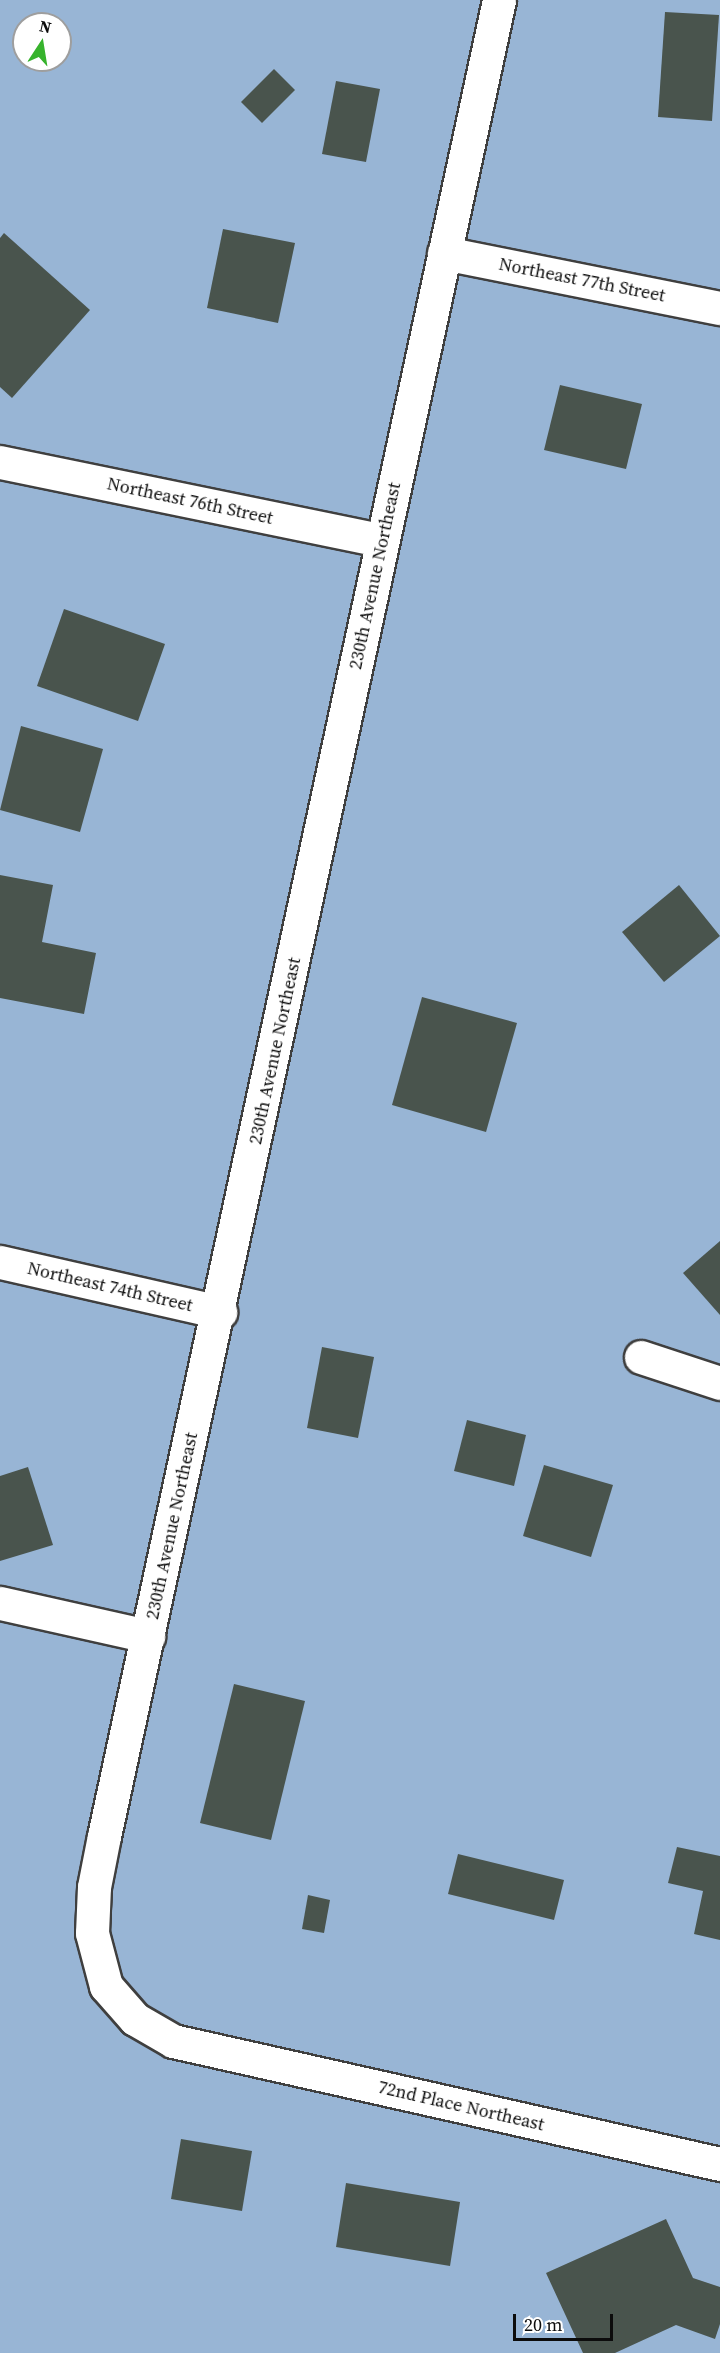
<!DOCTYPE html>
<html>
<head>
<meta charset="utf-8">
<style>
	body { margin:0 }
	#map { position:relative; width:720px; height:2353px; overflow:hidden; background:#ecfefa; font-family:"Source Serif 4",serif }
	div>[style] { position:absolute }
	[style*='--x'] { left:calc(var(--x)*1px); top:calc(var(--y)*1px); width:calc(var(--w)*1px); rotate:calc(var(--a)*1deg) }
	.forest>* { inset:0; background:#98b5d5 }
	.building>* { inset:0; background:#49544d }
	.roads { filter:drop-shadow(2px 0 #3f3f3f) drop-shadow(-2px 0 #3f3f3f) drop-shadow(0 2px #3f3f3f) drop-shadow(0 -2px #3f3f3f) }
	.minor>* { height:33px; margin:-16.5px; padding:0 16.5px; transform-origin:16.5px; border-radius:16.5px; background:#fff }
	span { translate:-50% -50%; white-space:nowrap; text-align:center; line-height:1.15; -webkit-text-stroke:6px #fff; paint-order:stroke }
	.street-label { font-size:18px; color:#0c0c0c }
	.north { position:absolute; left:12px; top:12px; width:60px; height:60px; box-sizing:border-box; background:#fff; border:2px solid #9e9e9e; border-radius:50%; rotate:12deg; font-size:16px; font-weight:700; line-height:24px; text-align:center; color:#0c0c0c }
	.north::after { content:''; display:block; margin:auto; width:21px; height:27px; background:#37b32d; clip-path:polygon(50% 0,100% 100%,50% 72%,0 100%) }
	.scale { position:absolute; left:513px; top:2314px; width:100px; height:27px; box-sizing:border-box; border:3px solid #0c0c0c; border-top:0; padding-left:8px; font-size:18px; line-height:21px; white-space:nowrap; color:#0c0c0c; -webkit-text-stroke:4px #fff; paint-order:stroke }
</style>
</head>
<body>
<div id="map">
	<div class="forest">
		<div style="clip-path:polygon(evenodd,0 0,720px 0,720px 2353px,0 2353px,0 0,24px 24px,60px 24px,60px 60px,24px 60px,24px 24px)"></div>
	</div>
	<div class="building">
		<div style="clip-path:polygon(665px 12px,719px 15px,712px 121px,658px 117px)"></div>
		<div style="clip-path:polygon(274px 69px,295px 90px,262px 123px,241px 102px)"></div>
		<div style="clip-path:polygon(336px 81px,380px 89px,366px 162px,322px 154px)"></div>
		<div style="clip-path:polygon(223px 229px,295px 243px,278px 323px,207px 308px)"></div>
		<div style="clip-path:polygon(4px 233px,90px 310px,12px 398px,0 387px,0 238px)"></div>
		<div style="clip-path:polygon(560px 385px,642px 404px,626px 469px,544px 450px)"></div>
		<div style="clip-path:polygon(64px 609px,165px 644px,138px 721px,37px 686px)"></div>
		<div style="clip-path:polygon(21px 726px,103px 749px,80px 832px,0 810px)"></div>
		<div style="clip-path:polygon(0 875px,53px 885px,42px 942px,96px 953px,84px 1014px,0 998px)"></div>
		<div style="clip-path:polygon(679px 885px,720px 936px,664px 982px,622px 932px)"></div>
		<div style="clip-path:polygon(422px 997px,517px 1023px,486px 1132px,392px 1105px)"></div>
		<div style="clip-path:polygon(720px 1241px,720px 1315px,683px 1273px)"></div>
		<div style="clip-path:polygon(322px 1347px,374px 1357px,358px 1438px,307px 1428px)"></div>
		<div style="clip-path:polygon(467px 1420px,526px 1435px,514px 1486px,454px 1471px)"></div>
		<div style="clip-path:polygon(544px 1465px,613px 1485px,591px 1557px,523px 1536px)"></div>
		<div style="clip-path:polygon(28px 1467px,53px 1545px,0 1561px,0 1476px)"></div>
		<div style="clip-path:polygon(234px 1684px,305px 1701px,271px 1840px,200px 1823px)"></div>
		<div style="clip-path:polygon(677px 1847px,720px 1856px,720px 1940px,694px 1934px,703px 1891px,668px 1883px)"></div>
		<div style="clip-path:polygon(458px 1854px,564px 1880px,554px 1920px,448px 1894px)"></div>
		<div style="clip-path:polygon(308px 1895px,330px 1900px,324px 1933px,302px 1929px)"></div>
		<div style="clip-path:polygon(181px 2139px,252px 2151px,242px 2211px,171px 2199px)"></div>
		<div style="clip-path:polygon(346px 2183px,460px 2202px,450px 2266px,336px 2247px)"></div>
		<div style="clip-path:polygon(666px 2219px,693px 2278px,720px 2287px,720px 2324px,715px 2339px,676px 2325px,615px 2353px,583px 2353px,546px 2273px)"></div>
	</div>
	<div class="roads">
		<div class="minor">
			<div style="--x:499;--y:0;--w:1878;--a:102.14"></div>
			<div style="--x:104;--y:1836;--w:52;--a:101.1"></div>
			<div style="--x:94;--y:1887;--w:46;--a:92.5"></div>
			<div style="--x:92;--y:1933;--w:55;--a:75.2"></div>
			<div style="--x:106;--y:1986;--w:44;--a:48.7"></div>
			<div style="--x:135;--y:2019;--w:44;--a:30.1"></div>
			<div style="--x:173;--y:2041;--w:561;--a:12.67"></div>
			<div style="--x:444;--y:253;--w:281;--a:11.3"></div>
			<div style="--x:0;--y:462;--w:388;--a:11.6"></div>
			<div style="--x:0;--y:1262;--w:226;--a:12.8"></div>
			<div style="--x:641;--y:1357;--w:83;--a:18.2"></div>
			<div style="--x:0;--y:1603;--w:152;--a:12.6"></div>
		</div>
	</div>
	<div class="street-label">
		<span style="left:582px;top:280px;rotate:11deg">Northeast 77th Street</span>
		<span style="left:190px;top:501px;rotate:12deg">Northeast 76th Street</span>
		<span style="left:375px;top:576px;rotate:-78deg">230th Avenue Northeast</span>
		<span style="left:275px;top:1051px;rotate:-78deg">230th Avenue Northeast</span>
		<span style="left:110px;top:1287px;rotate:13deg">Northeast 74th Street</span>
		<span style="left:172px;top:1526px;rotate:-78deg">230th Avenue Northeast</span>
		<span style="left:461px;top:2106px;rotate:13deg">72nd Place Northeast</span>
	</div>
	<div class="north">N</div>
	<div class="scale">20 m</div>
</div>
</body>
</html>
